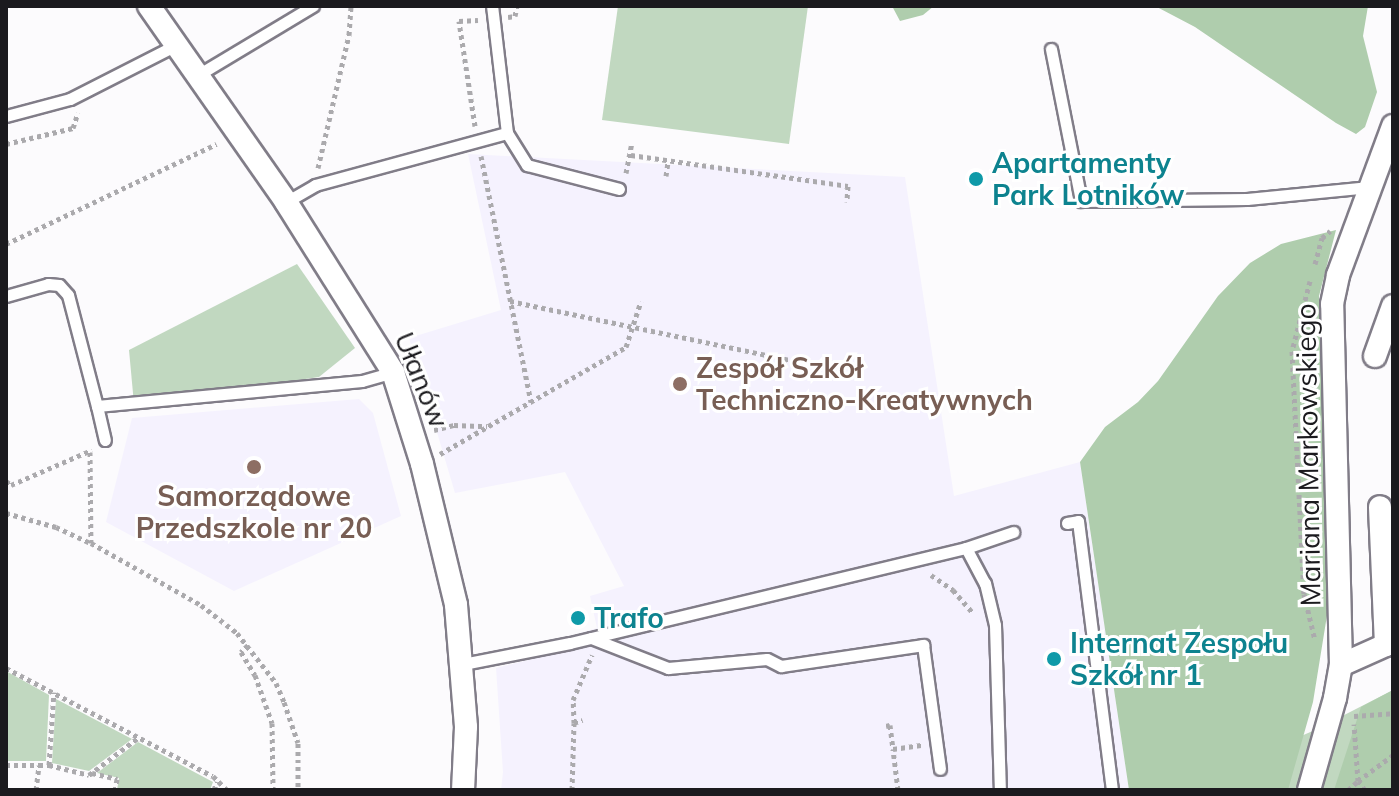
<!DOCTYPE html>
<html>
<head>
<meta charset="utf-8">
<style>
	body { margin:0 }
	#map { position:relative; width:1399px; height:796px; overflow:hidden; background:#fcfbfd; font-family:Mulish,sans-serif }
	div>[style] { position:absolute }
	[style*='--x'] { left:calc(var(--x)*1px); top:calc(var(--y)*1px); width:calc(var(--w)*1px); rotate:calc(var(--a)*1deg) }
	.built>* { inset:0; background:#f5f2fe }
	.green>* { inset:0; background:#c1d8c0 }
	.forest>* { inset:0; background:#afcdad }
	.path>* { height:5px; margin-top:-2.5px; transform-origin:0; background:repeating-linear-gradient(90deg,#abaaad 0 4px,transparent 0 8px) }
	.roads { filter:drop-shadow(2px 0 #817d88) drop-shadow(-2px 0 #817d88) drop-shadow(0 2px #817d88) drop-shadow(0 -2px #817d88) }
	.service>* { height:11px; margin:-5.5px; padding:0 5.5px; transform-origin:5.5px; border-radius:5.5px; background:#fff }
	.minor>* { height:22px; margin:-11px; padding:0 11px; transform-origin:11px; border-radius:11px; background:#fff }
	.dots>* { width:22px; height:22px; translate:-50% -50%; box-sizing:border-box; border:4px solid #fff; border-radius:50% }
	span { translate:-50% -50%; white-space:nowrap; text-align:center; line-height:1.15; -webkit-text-stroke:6px #fff; paint-order:stroke }
	.culture-label { font-size:28px; color:#0d838f; font-weight:700 }
	.left { translate:0 -50%; text-align:left }
	.education-label { font-size:28px; color:#785e54; font-weight:700 }
	.street-label { font-size:28px; color:#1b1a1e }
	.frame { position:absolute; inset:0; border:8px solid #1b1a1e; pointer-events:none }
</style>
</head>
<body>
<div id="map">
	<div class="built">
		<div style="clip-path:polygon(468px 154px,905px 177px,954px 496px,1080px 462px,1129px 790px,501px 790px,503px 772px,496px 668px,570px 650px,568px 637px,597px 628px,590px 596px,624px 586px,565px 472px,455px 493px,409px 338px,501px 310px)"></div>
		<div style="clip-path:polygon(359px 399px,373px 413px,401px 516px,234px 591px,106px 522px,132px 418px)"></div>
	</div>
	<div class="green">
		<div style="clip-path:polygon(618px 6px,808px 6px,789px 144px,602px 120px)"></div>
		<div style="clip-path:polygon(297px 264px,355px 348px,319px 377px,134px 404px,129px 350px)"></div>
		<div style="clip-path:polygon(6px 671px,49px 695px,46px 761px,6px 761px)"></div>
		<div style="clip-path:polygon(1393px 690px,1393px 790px,1176px 790px,1315px 730px)"></div>
		<div style="clip-path:polygon(56px 699px,132px 739px,89px 771px,52px 763px)"></div>
		<div style="clip-path:polygon(138px 742px,213px 782px,210px 790px,117px 790px,119px 778px,97px 773px)"></div>
	</div>
	<div class="forest">
		<div style="clip-path:polygon(892px 6px,934px 6px,923px 15px,900px 21px)"></div>
		<div style="clip-path:polygon(1155px 6px,1368px 6px,1363px 36px,1377px 92px,1365px 127px,1356px 134px,1336px 123px,1195px 27px)"></div>
		<div style="clip-path:polygon(1336px 230px,1319px 296px,1329px 603px,1313px 702px,1288px 790px,1129px 790px,1080px 462px,1105px 427px,1138px 402px,1158px 381px,1218px 296px,1250px 263px,1281px 244px)"></div>
		<div style="clip-path:polygon(1393px 690px,1393px 790px,1334px 790px,1361px 707px)"></div>
	</div>
	<div class="path">
		<div style="--x:508;--y:17;--w:7;--a:-8"></div>
		<div style="--x:515;--y:16;--w:10;--a:-79"></div>
		<div style="--x:475;--y:126;--w:106;--a:-98.7"></div>
		<div style="--x:459;--y:21;--w:19;--a:-3"></div>
		<div style="--x:6;--y:144;--w:69;--a:-13.4"></div>
		<div style="--x:73;--y:128;--w:16;--a:-72"></div>
		<div style="--x:631;--y:155;--w:219;--a:8.1"></div>
		<div style="--x:848;--y:186;--w:16;--a:94"></div>
		<div style="--x:481;--y:156;--w:251;--a:78.5"></div>
		<div style="--x:318;--y:168;--w:137;--a:-76.9"></div>
		<div style="--x:349;--y:35;--w:29;--a:-86"></div>
		<div style="--x:626;--y:173;--w:31;--a:-79"></div>
		<div style="--x:666;--y:176;--w:15;--a:-82"></div>
		<div style="--x:6;--y:244;--w:233;--a:-25.4"></div>
		<div style="--x:1315;--y:264;--w:27;--a:-75"></div>
		<div style="--x:1322;--y:238;--w:11;--a:-41"></div>
		<div style="--x:1310;--y:281;--w:72;--a:104.4"></div>
		<div style="--x:1292;--y:351;--w:243;--a:87.2"></div>
		<div style="--x:1304;--y:594;--w:47;--a:76.6"></div>
		<div style="--x:510;--y:301;--w:299;--a:11.9"></div>
		<div style="--x:434;--y:430;--w:21;--a:-14"></div>
		<div style="--x:454;--y:425;--w:33;--a:2"></div>
		<div style="--x:90;--y:452;--w:91;--a:89.4"></div>
		<div style="--x:440;--y:454;--w:215;--a:-29.9"></div>
		<div style="--x:626;--y:347;--w:48;--a:-71.9"></div>
		<div style="--x:6;--y:481;--w:6;--a:39"></div>
		<div style="--x:11;--y:485;--w:88;--a:-23.4"></div>
		<div style="--x:6;--y:513;--w:52;--a:15.6"></div>
		<div style="--x:56;--y:527;--w:38;--a:25"></div>
		<div style="--x:91;--y:543;--w:126;--a:29.4"></div>
		<div style="--x:201;--y:605;--w:46;--a:37.9"></div>
		<div style="--x:237;--y:633;--w:63;--a:52"></div>
		<div style="--x:276;--y:683;--w:21;--a:67"></div>
		<div style="--x:284;--y:702;--w:43;--a:71.1"></div>
		<div style="--x:298;--y:743;--w:47;--a:90"></div>
		<div style="--x:931;--y:575;--w:27;--a:34"></div>
		<div style="--x:953;--y:590;--w:30;--a:49"></div>
		<div style="--x:248;--y:645;--w:10;--a:135"></div>
		<div style="--x:241;--y:652;--w:27;--a:59"></div>
		<div style="--x:255;--y:675;--w:51;--a:70.5"></div>
		<div style="--x:272;--y:723;--w:67;--a:89.1"></div>
		<div style="--x:6;--y:668;--w:233;--a:27.6"></div>
		<div style="--x:213;--y:776;--w:20;--a:45"></div>
		<div style="--x:1354;--y:716;--w:39;--a:-4"></div>
		<div style="--x:574;--y:723;--w:23;--a:-92"></div>
		<div style="--x:573;--y:700;--w:49;--a:-67.1"></div>
		<div style="--x:886;--y:726;--w:4;--a:-14"></div>
		<div style="--x:890;--y:725;--w:24;--a:83"></div>
		<div style="--x:6;--y:765;--w:33;--a:0"></div>
		<div style="--x:49;--y:765;--w:41;--a:14"></div>
		<div style="--x:89;--y:775;--w:63;--a:-37.2"></div>
		<div style="--x:92;--y:773;--w:26;--a:13"></div>
		<div style="--x:117;--y:779;--w:11;--a:100"></div>
		<div style="--x:36;--y:790;--w:25;--a:-83"></div>
		<div style="--x:39;--y:765;--w:10;--a:0"></div>
		<div style="--x:49;--y:765;--w:73;--a:-86.1"></div>
		<div style="--x:214;--y:790;--w:9;--a:-72"></div>
		<div style="--x:572;--y:790;--w:67;--a:-88.3"></div>
		<div style="--x:574;--y:723;--w:9;--a:-21"></div>
		<div style="--x:898;--y:790;--w:41;--a:-97"></div>
		<div style="--x:893;--y:749;--w:30;--a:-8"></div>
		<div style="--x:1348;--y:790;--w:13;--a:-42"></div>
		<div style="--x:1358;--y:781;--w:57;--a:-94"></div>
		<div style="--x:1365;--y:790;--w:11;--a:-128"></div>
		<div style="--x:1358;--y:781;--w:44;--a:-36.6"></div>
	</div>
	<div class="roads">
		<div class="service">
			<div style="--x:1051;--y:49;--w:155;--a:78.8"></div>
			<div style="--x:1081;--y:201;--w:166;--a:-0.7"></div>
			<div style="--x:1247;--y:199;--w:123;--a:-5.6"></div>
			<div style="--x:198;--y:75;--w:134;--a:-31"></div>
			<div style="--x:6;--y:116;--w:66;--a:-14.9"></div>
			<div style="--x:70;--y:99;--w:119;--a:-27"></div>
			<div style="--x:507;--y:133;--w:38;--a:58"></div>
			<div style="--x:527;--y:165;--w:95;--a:14.6"></div>
			<div style="--x:286;--y:202;--w:34;--a:-30"></div>
			<div style="--x:315;--y:185;--w:199;--a:-15.2"></div>
			<div style="--x:507;--y:133;--w:128;--a:-96.7"></div>
			<div style="--x:6;--y:296;--w:44;--a:-15.9"></div>
			<div style="--x:48;--y:284;--w:11;--a:5"></div>
			<div style="--x:59;--y:285;--w:13;--a:48"></div>
			<div style="--x:68;--y:295;--w:115;--a:75.4"></div>
			<div style="--x:97;--y:406;--w:266;--a:-5.4"></div>
			<div style="--x:362;--y:381;--w:32;--a:-16"></div>
			<div style="--x:97;--y:406;--w:35;--a:77"></div>
			<div style="--x:1067;--y:523;--w:11;--a:-10"></div>
			<div style="--x:1078;--y:521;--w:271;--a:82.8"></div>
			<div style="--x:966;--y:548;--w:50;--a:-18.8"></div>
			<div style="--x:591;--y:638;--w:83;--a:21.3"></div>
			<div style="--x:668;--y:668;--w:99;--a:-5.2"></div>
			<div style="--x:767;--y:659;--w:16;--a:27"></div>
			<div style="--x:781;--y:666;--w:144;--a:-8.4"></div>
			<div style="--x:923;--y:645;--w:125;--a:82.2"></div>
			<div style="--x:463;--y:664;--w:109;--a:-11.1"></div>
			<div style="--x:570;--y:643;--w:407;--a:-13.5"></div>
			<div style="--x:966;--y:548;--w:40;--a:62"></div>
			<div style="--x:985;--y:583;--w:43;--a:76.6"></div>
			<div style="--x:995;--y:625;--w:165;--a:88.3"></div>
		</div>
		<div class="minor">
			<div style="--x:149;--y:6;--w:239;--a:55"></div>
			<div style="--x:286;--y:202;--w:201;--a:57.8"></div>
			<div style="--x:393;--y:372;--w:96;--a:72.5"></div>
			<div style="--x:422;--y:464;--w:145;--a:76.4"></div>
			<div style="--x:456;--y:605;--w:122;--a:85.3"></div>
			<div style="--x:466;--y:727;--w:63;--a:92.7"></div>
			<div style="--x:1375;--y:356;--w:53;--a:-70.2"></div>
			<div style="--x:1341;--y:665;--w:49;--a:-24"></div>
			<div style="--x:1386;--y:645;--w:138;--a:-92.5"></div>
			<div style="--x:1309;--y:790;--w:96;--a:-74.2"></div>
			<div style="--x:1335;--y:698;--w:34;--a:-80"></div>
			<div style="--x:1341;--y:665;--w:361;--a:-91.4"></div>
			<div style="--x:1332;--y:304;--w:30;--a:-78"></div>
			<div style="--x:1338;--y:275;--w:159;--a:-69.7"></div>
		</div>
	</div>
	<div class="dots">
		<div style="left:976px;top:179px;background:#0f9aa8"></div>
		<div style="left:680px;top:384px;background:#8d6e63"></div>
		<div style="left:254px;top:467px;background:#8d6e63"></div>
		<div style="left:578px;top:618px;background:#0f9aa8"></div>
		<div style="left:1054px;top:659px;background:#0f9aa8"></div>
	</div>
	<div class="culture-label">
		<span class="left" style="left:992px;top:179px">Apartamenty<br>Park Lotników</span>
		<span class="left" style="left:594px;top:618px">Trafo</span>
		<span class="left" style="left:1070px;top:659px">Internat Zespołu<br>Szkół nr 1</span>
	</div>
	<div class="education-label">
		<span class="left" style="left:696px;top:384px">Zespół Szkół<br>Techniczno-Kreatywnych</span>
		<span style="left:254px;top:512px">Samorządowe<br>Przedszkole nr 20</span>
	</div>
	<div class="street-label">
		<span style="left:422px;top:380px;rotate:68deg">Ułanów</span>
		<span style="left:1308px;top:455px;rotate:-91deg">Mariana Markowskiego</span>
	</div>
	<div class="frame"></div>
</div>
</body>
</html>
